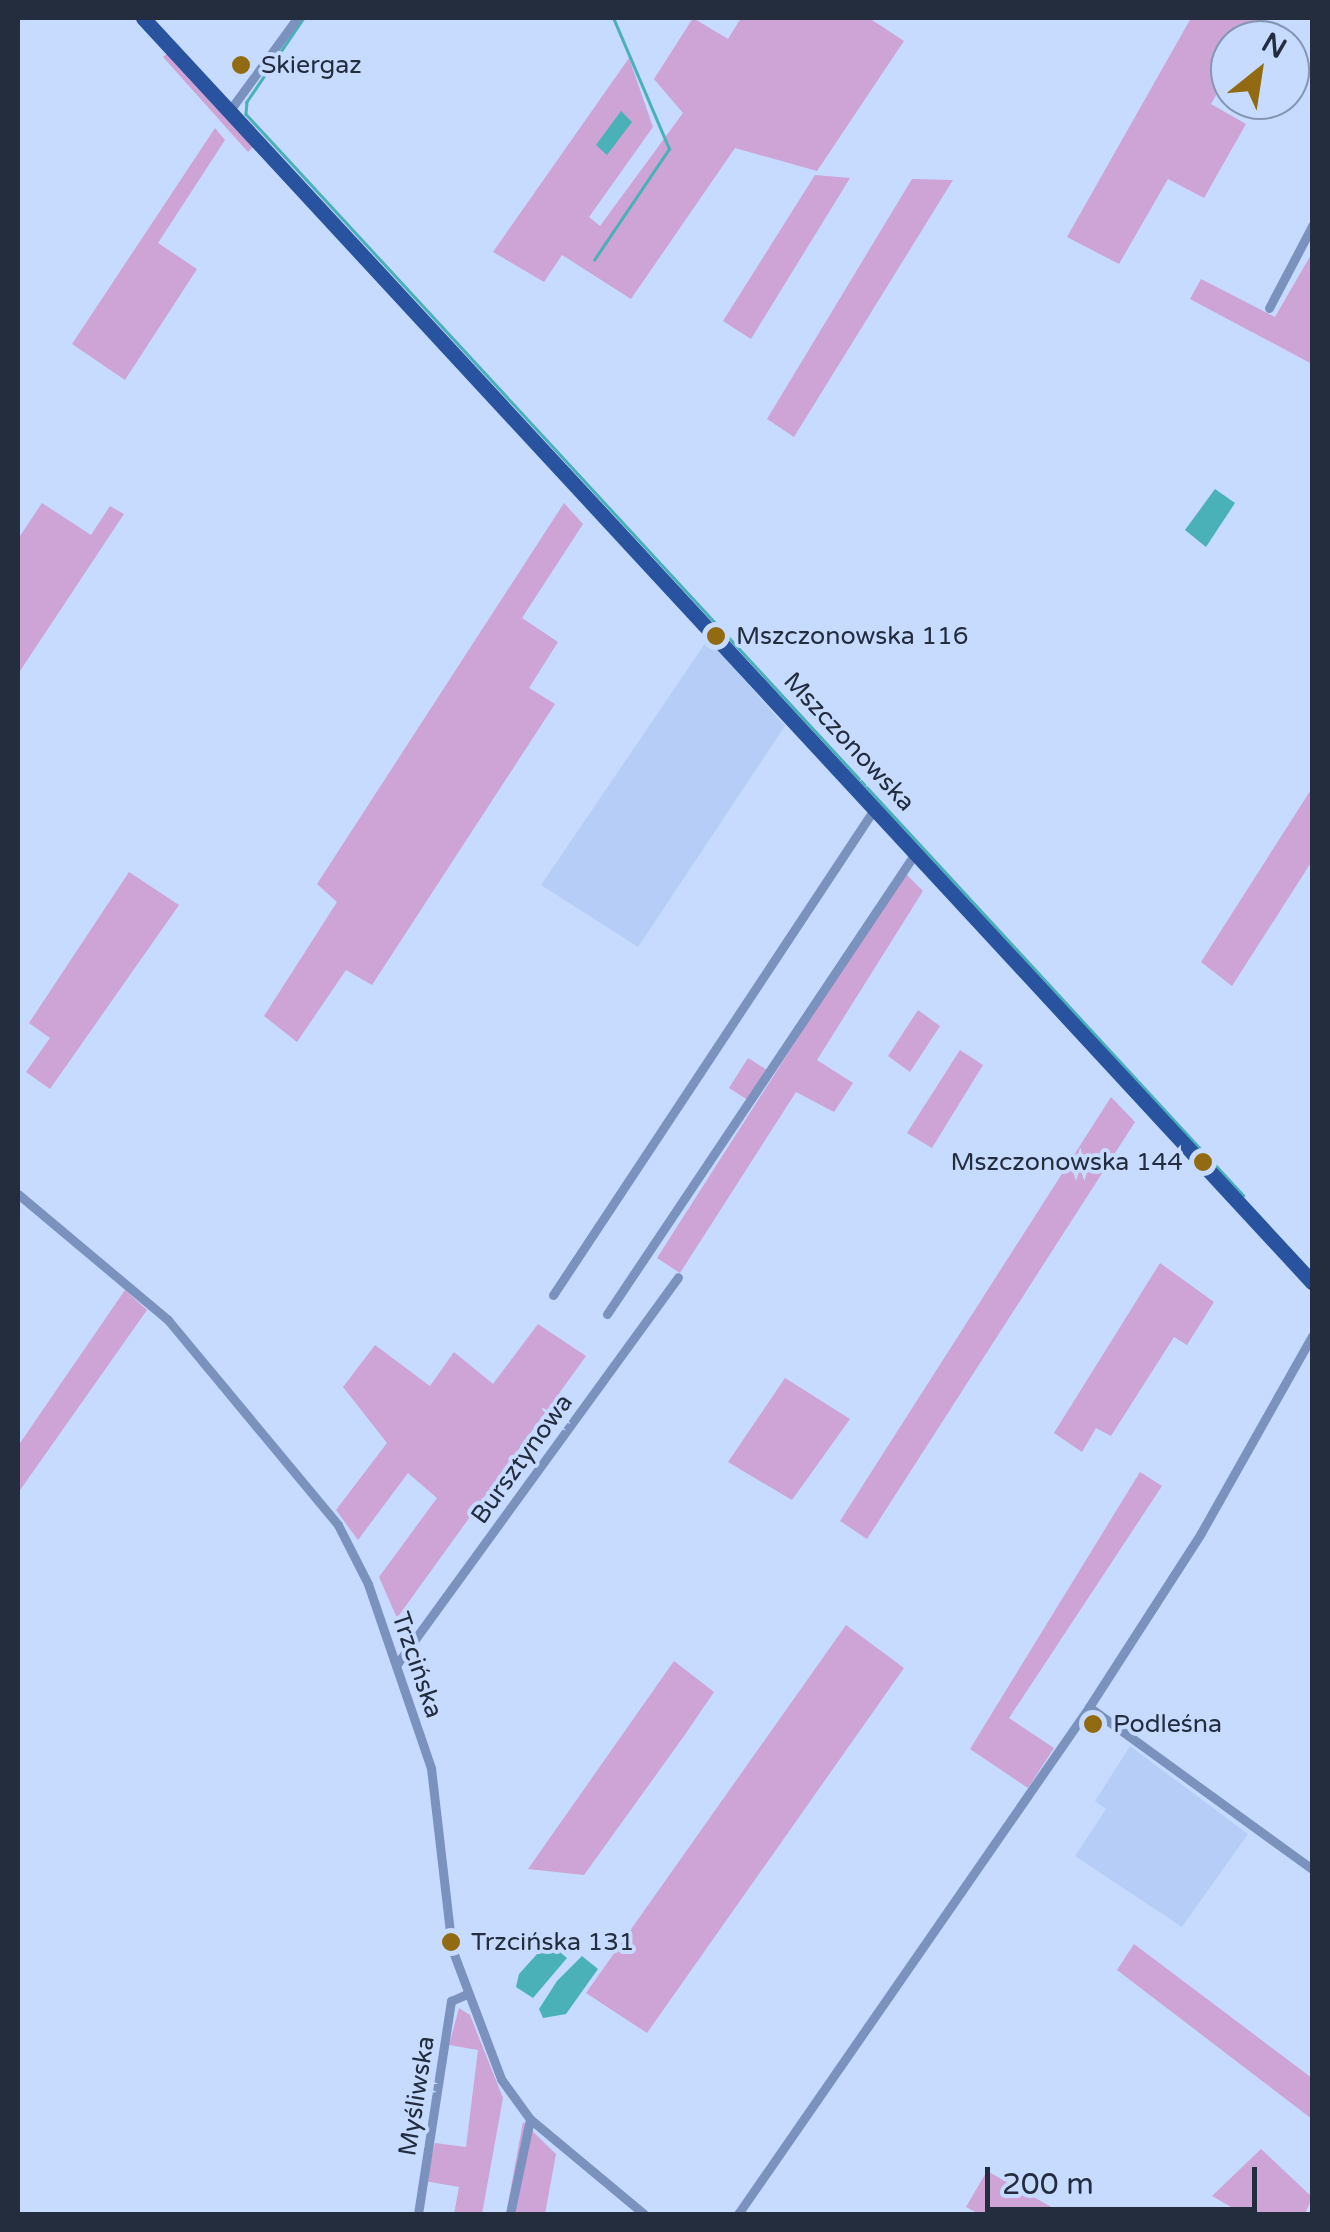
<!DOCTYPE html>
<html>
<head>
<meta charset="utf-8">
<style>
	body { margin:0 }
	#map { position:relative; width:1330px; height:2232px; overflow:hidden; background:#c6dbff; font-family:"Varela Round",sans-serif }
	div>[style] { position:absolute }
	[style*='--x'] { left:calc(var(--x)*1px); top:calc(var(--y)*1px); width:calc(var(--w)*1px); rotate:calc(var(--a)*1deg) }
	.built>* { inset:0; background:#b6cef7 }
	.green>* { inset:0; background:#cea3d5 }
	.water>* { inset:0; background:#4ab1b8 }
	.stream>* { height:2.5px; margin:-1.25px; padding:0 1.25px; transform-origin:1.25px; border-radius:1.25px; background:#4ab1b8 }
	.minor>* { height:9px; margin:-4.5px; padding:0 4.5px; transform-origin:4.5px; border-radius:4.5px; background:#7a92bd }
	.primary>* { height:15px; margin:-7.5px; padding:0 7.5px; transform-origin:7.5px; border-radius:7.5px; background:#29539f }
	.dots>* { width:28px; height:28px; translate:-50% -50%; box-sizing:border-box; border:5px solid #c6dbff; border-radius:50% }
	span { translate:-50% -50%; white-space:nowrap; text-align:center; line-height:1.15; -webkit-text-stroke:8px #c6dbff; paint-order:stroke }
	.poi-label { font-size:25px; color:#232d3e }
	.left { translate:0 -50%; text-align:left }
	.right { translate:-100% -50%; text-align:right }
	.street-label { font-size:25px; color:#232d3e }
	.frame { position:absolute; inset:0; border:20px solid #232d3e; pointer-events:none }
	.north { position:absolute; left:1210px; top:20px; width:100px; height:100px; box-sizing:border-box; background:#c6dbff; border:2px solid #8595b2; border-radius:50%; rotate:30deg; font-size:28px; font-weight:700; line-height:40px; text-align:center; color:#232d3e }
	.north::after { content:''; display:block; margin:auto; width:35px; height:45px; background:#926a12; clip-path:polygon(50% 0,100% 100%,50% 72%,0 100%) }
	.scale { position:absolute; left:985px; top:2167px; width:272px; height:45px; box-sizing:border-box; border:5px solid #232d3e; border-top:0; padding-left:12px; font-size:30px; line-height:35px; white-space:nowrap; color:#232d3e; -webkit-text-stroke:8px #c6dbff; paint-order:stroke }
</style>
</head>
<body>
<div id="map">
	<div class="built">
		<div style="clip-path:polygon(708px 639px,785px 726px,638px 947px,541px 885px)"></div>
		<div style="clip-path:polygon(1130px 1746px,1248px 1834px,1182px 1927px,1075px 1856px,1106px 1809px,1095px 1801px)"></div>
	</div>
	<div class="green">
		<div style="clip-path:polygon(693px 18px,728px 39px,741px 18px,869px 18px,904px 41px,817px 171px,735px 148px,631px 299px,562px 255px,544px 282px,493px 252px,629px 58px,653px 127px,589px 217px,600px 226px,683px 113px,654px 79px)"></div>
		<div style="clip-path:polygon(1191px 18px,1261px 18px,1248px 40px,1230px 40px,1230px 71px,1211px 104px,1246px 124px,1204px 198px,1168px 179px,1119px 264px,1067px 237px)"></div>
		<div style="clip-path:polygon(169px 52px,253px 147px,248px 152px,163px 57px)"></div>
		<div style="clip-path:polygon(215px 128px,225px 140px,158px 243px,197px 269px,125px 380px,72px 344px)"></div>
		<div style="clip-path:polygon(815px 175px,850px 178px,751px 339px,723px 321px)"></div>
		<div style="clip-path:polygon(912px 179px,953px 180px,794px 437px,767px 419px)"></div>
		<div style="clip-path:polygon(1312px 253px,1312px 364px,1190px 299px,1201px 279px,1275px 317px)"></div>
		<div style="clip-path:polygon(42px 503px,91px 535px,110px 506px,124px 514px,18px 674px,18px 539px)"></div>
		<div style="clip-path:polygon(564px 503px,583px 524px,522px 618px,558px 642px,529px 688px,555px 704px,372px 985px,346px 970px,297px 1042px,264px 1016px,337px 902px,317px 884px)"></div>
		<div style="clip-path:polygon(1312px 788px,1312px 861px,1232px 986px,1201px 962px)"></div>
		<div style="clip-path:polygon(129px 872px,179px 905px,50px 1089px,26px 1072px,50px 1038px,29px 1023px)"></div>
		<div style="clip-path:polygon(904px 872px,923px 891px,817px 1060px,853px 1083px,834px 1112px,796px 1092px,680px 1273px,657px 1258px)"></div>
		<div style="clip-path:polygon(918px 1010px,940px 1026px,910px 1072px,888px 1056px)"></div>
		<div style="clip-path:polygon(960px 1050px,983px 1065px,932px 1148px,907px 1133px)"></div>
		<div style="clip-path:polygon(748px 1058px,767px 1070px,748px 1100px,729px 1088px)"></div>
		<div style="clip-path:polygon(1111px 1097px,1135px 1122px,867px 1539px,840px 1521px)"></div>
		<div style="clip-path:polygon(1160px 1263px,1214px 1302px,1187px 1345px,1174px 1337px,1111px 1436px,1096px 1428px,1082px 1452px,1054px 1433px)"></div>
		<div style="clip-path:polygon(125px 1290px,147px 1310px,18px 1493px,18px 1446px)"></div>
		<div style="clip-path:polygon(538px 1324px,586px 1356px,397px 1618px,379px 1577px,437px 1498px,408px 1473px,358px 1540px,336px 1510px,387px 1443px,343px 1387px,375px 1345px,430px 1386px,454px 1352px,493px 1384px)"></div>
		<div style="clip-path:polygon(785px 1378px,850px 1419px,792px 1500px,728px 1462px)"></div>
		<div style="clip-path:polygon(1140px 1472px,1162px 1486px,1009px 1718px,1054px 1748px,1028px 1788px,970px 1749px)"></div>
		<div style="clip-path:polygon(846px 1625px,904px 1668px,647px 2033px,586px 1993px)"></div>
		<div style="clip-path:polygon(674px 1661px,714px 1692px,684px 1736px,584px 1875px,528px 1869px)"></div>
		<div style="clip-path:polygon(1134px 1944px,1312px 2078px,1312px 2119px,1117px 1970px)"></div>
		<div style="clip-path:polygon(459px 2008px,470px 2015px,503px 2098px,482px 2214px,454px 2214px,459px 2187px,425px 2181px,435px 2143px,466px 2147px,478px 2050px,449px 2045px)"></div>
		<div style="clip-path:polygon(523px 2122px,556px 2154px,545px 2214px,506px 2214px)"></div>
		<div style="clip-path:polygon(1261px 2149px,1312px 2197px,1305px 2214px,1243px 2214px,1212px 2196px)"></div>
		<div style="clip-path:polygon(987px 2171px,1064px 2214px,979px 2214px,966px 2207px)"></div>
	</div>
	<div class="water">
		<div style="clip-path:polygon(621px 111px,632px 122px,607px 155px,596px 145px)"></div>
		<div style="clip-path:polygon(1215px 489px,1235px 503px,1206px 547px,1185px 530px)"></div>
		<div style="clip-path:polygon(548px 1942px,567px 1958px,533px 1998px,516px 1987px,519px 1974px)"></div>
		<div style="clip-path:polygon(582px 1956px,598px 1969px,566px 2014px,543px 2018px,539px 2009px,557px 1981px)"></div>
	</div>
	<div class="stream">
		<div style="--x:304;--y:18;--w:102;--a:124.2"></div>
		<div style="--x:247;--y:102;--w:12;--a:95"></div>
		<div style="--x:246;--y:114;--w:1471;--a:47.31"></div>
		<div style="--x:594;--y:260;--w:134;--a:-56"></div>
		<div style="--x:669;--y:149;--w:142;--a:-113.1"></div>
	</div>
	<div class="minor">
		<div style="--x:230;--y:110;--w:114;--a:-53.9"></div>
		<div style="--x:1269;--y:308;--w:93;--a:-62.3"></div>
		<div style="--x:18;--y:1194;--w:196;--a:40"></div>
		<div style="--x:168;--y:1320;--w:266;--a:50.3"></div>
		<div style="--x:338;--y:1525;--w:66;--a:63"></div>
		<div style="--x:368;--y:1584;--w:194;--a:71.1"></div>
		<div style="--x:431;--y:1768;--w:182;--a:83.4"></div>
		<div style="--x:452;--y:1949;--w:139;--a:69.3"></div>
		<div style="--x:501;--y:2079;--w:49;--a:54.1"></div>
		<div style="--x:530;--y:2119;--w:148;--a:39.8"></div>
		<div style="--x:553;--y:1295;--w:584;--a:-56.53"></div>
		<div style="--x:607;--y:1314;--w:556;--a:-56.22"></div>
		<div style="--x:397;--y:1664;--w:478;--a:-54"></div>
		<div style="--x:1089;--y:1707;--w:276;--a:36"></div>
		<div style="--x:418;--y:2214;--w:216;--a:-81.2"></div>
		<div style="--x:451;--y:2001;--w:17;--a:-24"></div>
		<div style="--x:510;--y:2214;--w:97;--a:-78.1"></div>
		<div style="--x:738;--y:2214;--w:617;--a:-55.3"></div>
		<div style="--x:1089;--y:1707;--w:207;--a:-57.2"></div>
		<div style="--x:1201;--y:1533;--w:226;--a:-60.6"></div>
	</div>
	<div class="primary">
		<div style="--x:143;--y:18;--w:1722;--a:47.24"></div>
	</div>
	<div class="dots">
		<div style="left:241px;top:65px;background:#926a12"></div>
		<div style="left:716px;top:636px;background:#926a12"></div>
		<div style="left:1203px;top:1162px;background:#926a12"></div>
		<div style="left:1093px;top:1724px;background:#926a12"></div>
		<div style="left:451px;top:1942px;background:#926a12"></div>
	</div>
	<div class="poi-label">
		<span class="left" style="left:261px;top:65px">Skiergaz</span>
		<span class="left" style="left:736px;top:636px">Mszczonowska 116</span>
		<span class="right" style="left:1183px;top:1162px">Mszczonowska 144</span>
		<span class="left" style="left:1113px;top:1724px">Podleśna</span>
		<span class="left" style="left:471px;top:1942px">Trzcińska 131</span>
	</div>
	<div class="street-label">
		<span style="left:849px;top:742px;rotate:47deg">Mszczonowska</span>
		<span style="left:522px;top:1459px;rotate:-54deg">Bursztynowa</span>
		<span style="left:417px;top:1665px;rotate:71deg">Trzcińska</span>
		<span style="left:417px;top:2096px;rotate:-81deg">Myśliwska</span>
	</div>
	<div class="frame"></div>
	<div class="north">N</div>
	<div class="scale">200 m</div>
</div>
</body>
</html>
